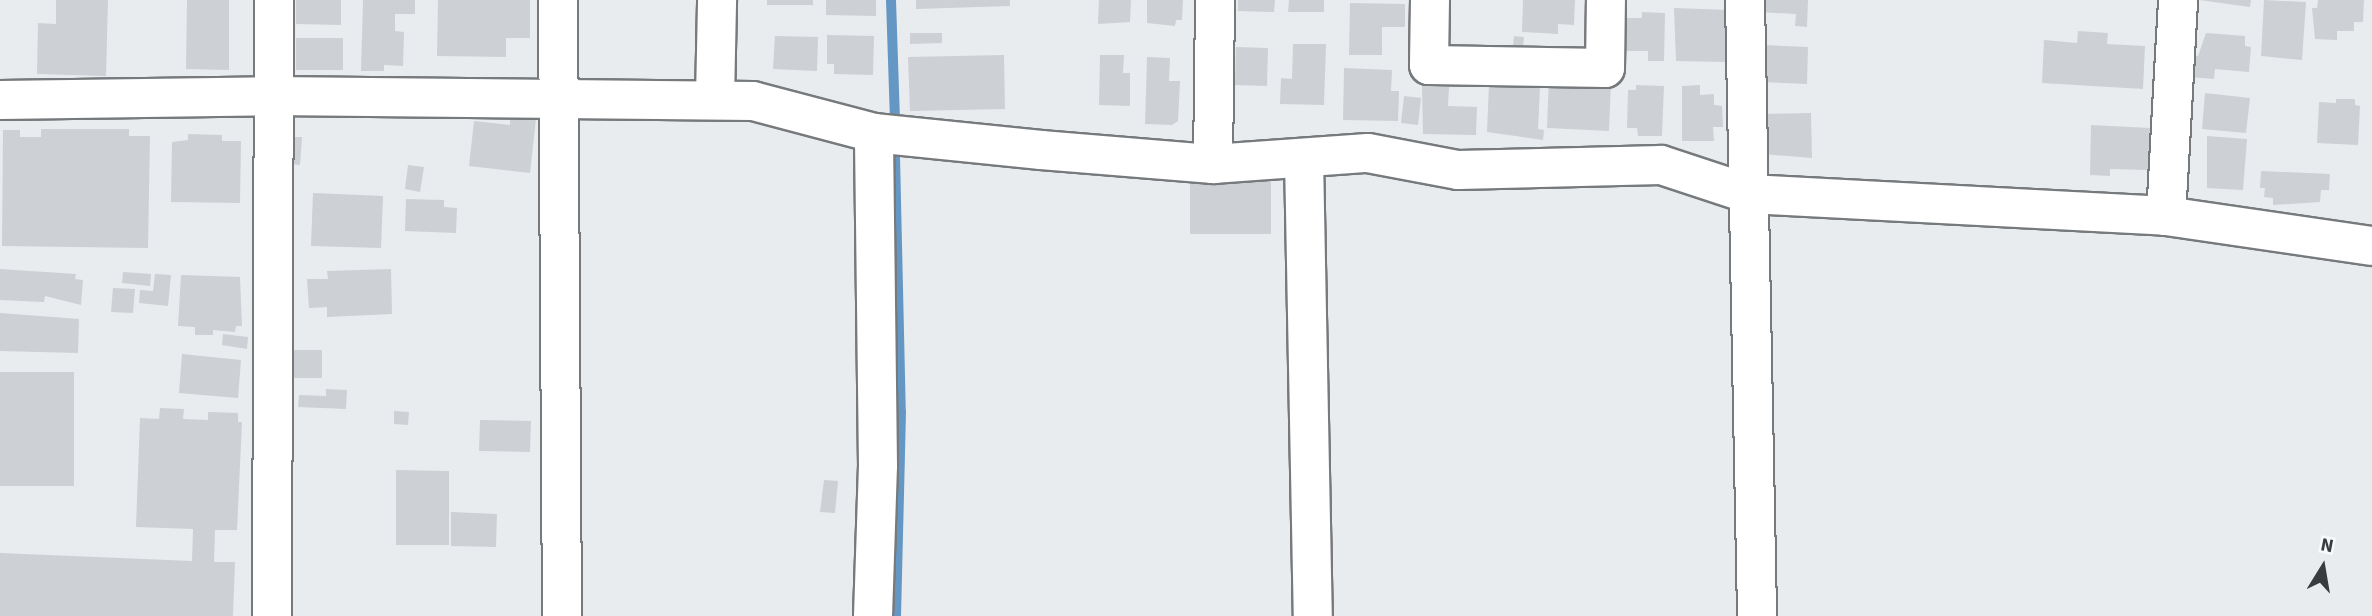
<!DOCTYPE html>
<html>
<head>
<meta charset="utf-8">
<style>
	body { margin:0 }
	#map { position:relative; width:2372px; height:616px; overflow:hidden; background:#e9ecef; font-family:"Source Sans 3",sans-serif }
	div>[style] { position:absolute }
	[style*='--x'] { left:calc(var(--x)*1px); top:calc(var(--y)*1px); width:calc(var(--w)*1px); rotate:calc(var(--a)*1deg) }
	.stream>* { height:10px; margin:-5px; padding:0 5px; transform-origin:5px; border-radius:5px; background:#6497c4 }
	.building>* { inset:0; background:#cdd0d4 }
	.roads { filter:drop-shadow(2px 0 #777a7d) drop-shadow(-2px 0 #777a7d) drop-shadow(0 2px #777a7d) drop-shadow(0 -2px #777a7d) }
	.minor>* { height:38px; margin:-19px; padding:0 19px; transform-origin:19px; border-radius:19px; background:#fff }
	span { translate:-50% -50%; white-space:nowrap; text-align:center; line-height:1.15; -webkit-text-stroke:6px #f6fafd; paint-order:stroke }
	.north { position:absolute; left:2288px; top:532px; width:70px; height:70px; -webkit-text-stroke:5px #f6fafd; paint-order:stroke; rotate:11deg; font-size:19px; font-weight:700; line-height:28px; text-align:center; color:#393b3c }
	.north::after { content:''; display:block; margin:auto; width:24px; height:32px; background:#393b3c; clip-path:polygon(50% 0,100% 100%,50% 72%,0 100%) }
</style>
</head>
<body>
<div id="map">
	<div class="stream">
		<div style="--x:891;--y:0;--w:118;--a:88.1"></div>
		<div style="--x:895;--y:156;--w:256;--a:88.7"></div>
		<div style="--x:901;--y:412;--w:204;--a:91.4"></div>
	</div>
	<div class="building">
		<div style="clip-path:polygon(56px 0,108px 0,106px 76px,37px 74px,38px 23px,56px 24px)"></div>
		<div style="clip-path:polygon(187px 0,229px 0,229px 70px,186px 69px)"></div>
		<div style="clip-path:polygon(296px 0,341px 0,341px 25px,296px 24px)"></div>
		<div style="clip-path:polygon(363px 0,415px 0,415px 14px,395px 14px,395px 31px,404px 32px,403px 66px,384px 65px,384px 71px,361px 71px)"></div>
		<div style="clip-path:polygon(438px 0,530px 0,530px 38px,506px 38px,506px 57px,437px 56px)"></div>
		<div style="clip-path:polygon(767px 0,813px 0,813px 5px,767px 5px)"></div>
		<div style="clip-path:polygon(826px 0,876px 0,876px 16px,826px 15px)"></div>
		<div style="clip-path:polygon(916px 0,1010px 0,1010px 6px,916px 9px)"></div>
		<div style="clip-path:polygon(1099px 0,1131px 0,1130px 22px,1098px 24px)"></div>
		<div style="clip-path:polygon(1147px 0,1183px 0,1182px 20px,1176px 20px,1175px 26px,1147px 23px)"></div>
		<div style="clip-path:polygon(1238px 0,1275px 0,1274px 12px,1238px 11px)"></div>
		<div style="clip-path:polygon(1289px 0,1324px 0,1324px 12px,1288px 12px)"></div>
		<div style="clip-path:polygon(1523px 0,1575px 0,1574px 25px,1558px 24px,1558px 34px,1522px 32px)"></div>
		<div style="clip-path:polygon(1760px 0,1808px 0,1807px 27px,1795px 26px,1796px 14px,1759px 12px)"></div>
		<div style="clip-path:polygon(2199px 0,2251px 0,2250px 7px)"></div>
		<div style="clip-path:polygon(2264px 0,2306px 2px,2302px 60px,2261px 56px)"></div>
		<div style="clip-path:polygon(2318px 0,2364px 0,2363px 22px,2354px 22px,2354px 31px,2337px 31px,2337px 40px,2315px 39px,2312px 8px,2317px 8px)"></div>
		<div style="clip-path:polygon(1350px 3px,1405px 4px,1405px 27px,1382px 27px,1382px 55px,1349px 55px)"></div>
		<div style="clip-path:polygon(1674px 8px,1729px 10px,1728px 62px,1676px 61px)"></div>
		<div style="clip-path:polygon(1642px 12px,1665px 13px,1664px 61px,1648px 61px,1648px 51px,1625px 51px,1626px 18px,1642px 18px)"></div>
		<div style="clip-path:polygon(2078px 31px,2108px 33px,2107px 44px,2145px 46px,2143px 89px,2042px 83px,2044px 40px,2077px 43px)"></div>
		<div style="clip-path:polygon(910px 33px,942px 33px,942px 43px,910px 44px)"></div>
		<div style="clip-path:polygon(2206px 33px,2245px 36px,2245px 46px,2251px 47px,2249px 72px,2215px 69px,2214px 79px,2189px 77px,2191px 56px,2198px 56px)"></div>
		<div style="clip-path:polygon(827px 35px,874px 36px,873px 75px,834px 74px,834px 64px,827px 64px)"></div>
		<div style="clip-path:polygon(775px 36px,818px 37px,817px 71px,773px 69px)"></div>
		<div style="clip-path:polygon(1514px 36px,1524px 37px,1523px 46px,1513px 45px)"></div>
		<div style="clip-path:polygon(296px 38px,343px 38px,343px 70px,296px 70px)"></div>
		<div style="clip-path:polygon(1293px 44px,1326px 44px,1324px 105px,1280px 104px,1281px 78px,1292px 79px)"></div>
		<div style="clip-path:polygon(1764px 45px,1808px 47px,1807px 84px,1762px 82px)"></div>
		<div style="clip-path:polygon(1236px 47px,1268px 48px,1267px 86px,1235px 85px)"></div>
		<div style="clip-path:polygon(1004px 55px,1005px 109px,910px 111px,908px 57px)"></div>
		<div style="clip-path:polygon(1100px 55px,1124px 55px,1123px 73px,1130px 73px,1130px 106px,1099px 105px)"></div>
		<div style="clip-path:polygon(1147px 57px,1170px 58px,1169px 81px,1180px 81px,1178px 121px,1172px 125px,1145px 124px)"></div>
		<div style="clip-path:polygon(1344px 68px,1392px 70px,1391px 91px,1399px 91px,1398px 121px,1343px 120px)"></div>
		<div style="clip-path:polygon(1549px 79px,1611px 82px,1609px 131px,1547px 128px)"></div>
		<div style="clip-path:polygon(1489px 84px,1540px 87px,1538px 129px,1544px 130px,1543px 140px,1487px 132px)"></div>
		<div style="clip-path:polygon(1636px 85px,1664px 86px,1662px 136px,1638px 136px,1637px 128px,1627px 128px,1628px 90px,1636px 90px)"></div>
		<div style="clip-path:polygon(1700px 85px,1700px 95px,1714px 94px,1714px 105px,1722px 106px,1723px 127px,1713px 127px,1714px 141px,1682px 141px,1682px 86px)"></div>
		<div style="clip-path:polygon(1422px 86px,1449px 87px,1448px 106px,1477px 107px,1476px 135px,1423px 134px)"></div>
		<div style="clip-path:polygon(2205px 93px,2250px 98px,2246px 133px,2202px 129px)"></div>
		<div style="clip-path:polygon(1404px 96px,1421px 98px,1418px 125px,1401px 123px)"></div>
		<div style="clip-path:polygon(2336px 99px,2355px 99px,2355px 105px,2360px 106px,2358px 145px,2317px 143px,2319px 102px,2336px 103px)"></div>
		<div style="clip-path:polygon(1811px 113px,1812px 158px,1762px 154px,1761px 114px)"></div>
		<div style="clip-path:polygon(510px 116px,536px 119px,530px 173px,469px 166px,474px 121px,510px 125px)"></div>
		<div style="clip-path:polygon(2091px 125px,2150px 128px,2148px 170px,2110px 169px,2110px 176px,2090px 175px)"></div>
		<div style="clip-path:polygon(41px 129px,129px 129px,129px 136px,150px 136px,148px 248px,2px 246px,3px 130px,20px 130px,20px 137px,41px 137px)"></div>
		<div style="clip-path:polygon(188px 134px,222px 135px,222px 141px,241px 141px,240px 203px,171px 202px,172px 142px,188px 140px)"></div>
		<div style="clip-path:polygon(2207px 136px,2247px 139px,2243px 190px,2207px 188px)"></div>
		<div style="clip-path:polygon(292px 137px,302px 137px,300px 165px,290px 164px)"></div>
		<div style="clip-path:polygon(408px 165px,424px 167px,420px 192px,405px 189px)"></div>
		<div style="clip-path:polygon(2261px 171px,2330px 174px,2329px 190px,2321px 190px,2320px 202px,2273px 205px,2273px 198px,2264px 197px,2265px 188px,2260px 188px)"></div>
		<div style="clip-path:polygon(1190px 180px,1271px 180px,1271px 234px,1190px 234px)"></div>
		<div style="clip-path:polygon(313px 193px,383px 196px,381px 248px,311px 246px)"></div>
		<div style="clip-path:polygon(406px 199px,444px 200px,444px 207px,457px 208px,456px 233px,405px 231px)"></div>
		<div style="clip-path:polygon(0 269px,76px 274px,75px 279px,83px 280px,81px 305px,45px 296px,44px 302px,0 300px)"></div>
		<div style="clip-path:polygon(391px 269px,392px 314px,327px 317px,327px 307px,309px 308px,307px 279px,328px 279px,327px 271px)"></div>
		<div style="clip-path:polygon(123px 272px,151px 274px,150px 286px,122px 283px)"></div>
		<div style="clip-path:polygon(155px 274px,171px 275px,168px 306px,139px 303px,140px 290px,153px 291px)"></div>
		<div style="clip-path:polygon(181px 275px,240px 277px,242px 326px,236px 326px,235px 332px,213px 330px,213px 335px,195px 335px,195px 327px,178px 326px)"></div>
		<div style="clip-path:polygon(113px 288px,135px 289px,133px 313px,111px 312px)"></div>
		<div style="clip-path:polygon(0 313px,79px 319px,78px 353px,0 351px)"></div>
		<div style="clip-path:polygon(223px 334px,248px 337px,247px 349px,222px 345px)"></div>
		<div style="clip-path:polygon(290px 350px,322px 350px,322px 378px,290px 378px)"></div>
		<div style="clip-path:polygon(182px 354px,241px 360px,238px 398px,179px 393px)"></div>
		<div style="clip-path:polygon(0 372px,74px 372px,74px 486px,0 486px)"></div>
		<div style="clip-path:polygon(326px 389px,347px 390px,346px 409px,298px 407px,299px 395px,326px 396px)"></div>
		<div style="clip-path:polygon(160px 408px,184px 409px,183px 419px,208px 420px,208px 412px,238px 413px,238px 422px,242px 422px,237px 530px,215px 530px,214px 562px,235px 562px,233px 616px,0 616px,0 553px,192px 561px,193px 529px,136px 527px,140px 418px,159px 419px)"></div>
		<div style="clip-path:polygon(394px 411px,409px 412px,408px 425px,394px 424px)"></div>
		<div style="clip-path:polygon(480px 420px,531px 421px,530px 452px,479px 451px)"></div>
		<div style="clip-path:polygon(396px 470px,449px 471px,449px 545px,396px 545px)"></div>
		<div style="clip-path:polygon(824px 480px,838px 481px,835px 513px,820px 512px)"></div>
		<div style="clip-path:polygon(451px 512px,497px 514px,496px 547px,451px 546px)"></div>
	</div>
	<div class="roads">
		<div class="minor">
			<div style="--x:558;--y:0;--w:616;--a:89.63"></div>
			<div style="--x:1430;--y:0;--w:65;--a:90.9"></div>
			<div style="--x:1429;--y:65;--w:176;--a:1"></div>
			<div style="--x:1605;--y:68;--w:68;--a:-89.2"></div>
			<div style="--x:1745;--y:0;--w:616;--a:88.88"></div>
			<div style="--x:715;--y:99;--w:99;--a:-88.8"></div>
			<div style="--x:0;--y:100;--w:272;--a:-0.8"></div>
			<div style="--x:272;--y:96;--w:481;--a:0.6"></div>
			<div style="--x:753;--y:101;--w:125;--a:14.8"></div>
			<div style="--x:874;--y:133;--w:168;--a:5.8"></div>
			<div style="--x:1041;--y:150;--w:173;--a:4.7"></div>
			<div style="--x:1213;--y:164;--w:155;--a:-4.1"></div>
			<div style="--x:1368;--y:153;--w:92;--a:10.7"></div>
			<div style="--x:1458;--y:170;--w:203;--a:-1.4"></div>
			<div style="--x:1661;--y:165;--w:93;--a:18.2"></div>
			<div style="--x:1749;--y:194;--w:418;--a:3"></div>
			<div style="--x:2166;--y:216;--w:208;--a:8.3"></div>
			<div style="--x:1304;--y:158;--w:458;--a:88.9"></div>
			<div style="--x:1213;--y:164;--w:164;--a:-89.3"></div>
			<div style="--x:2166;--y:216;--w:216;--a:-86.8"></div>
			<div style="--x:272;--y:616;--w:616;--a:-89.81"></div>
			<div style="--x:873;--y:616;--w:150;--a:-88.1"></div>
			<div style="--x:878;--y:466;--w:333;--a:-90.7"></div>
		</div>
	</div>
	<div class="north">N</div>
</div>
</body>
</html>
